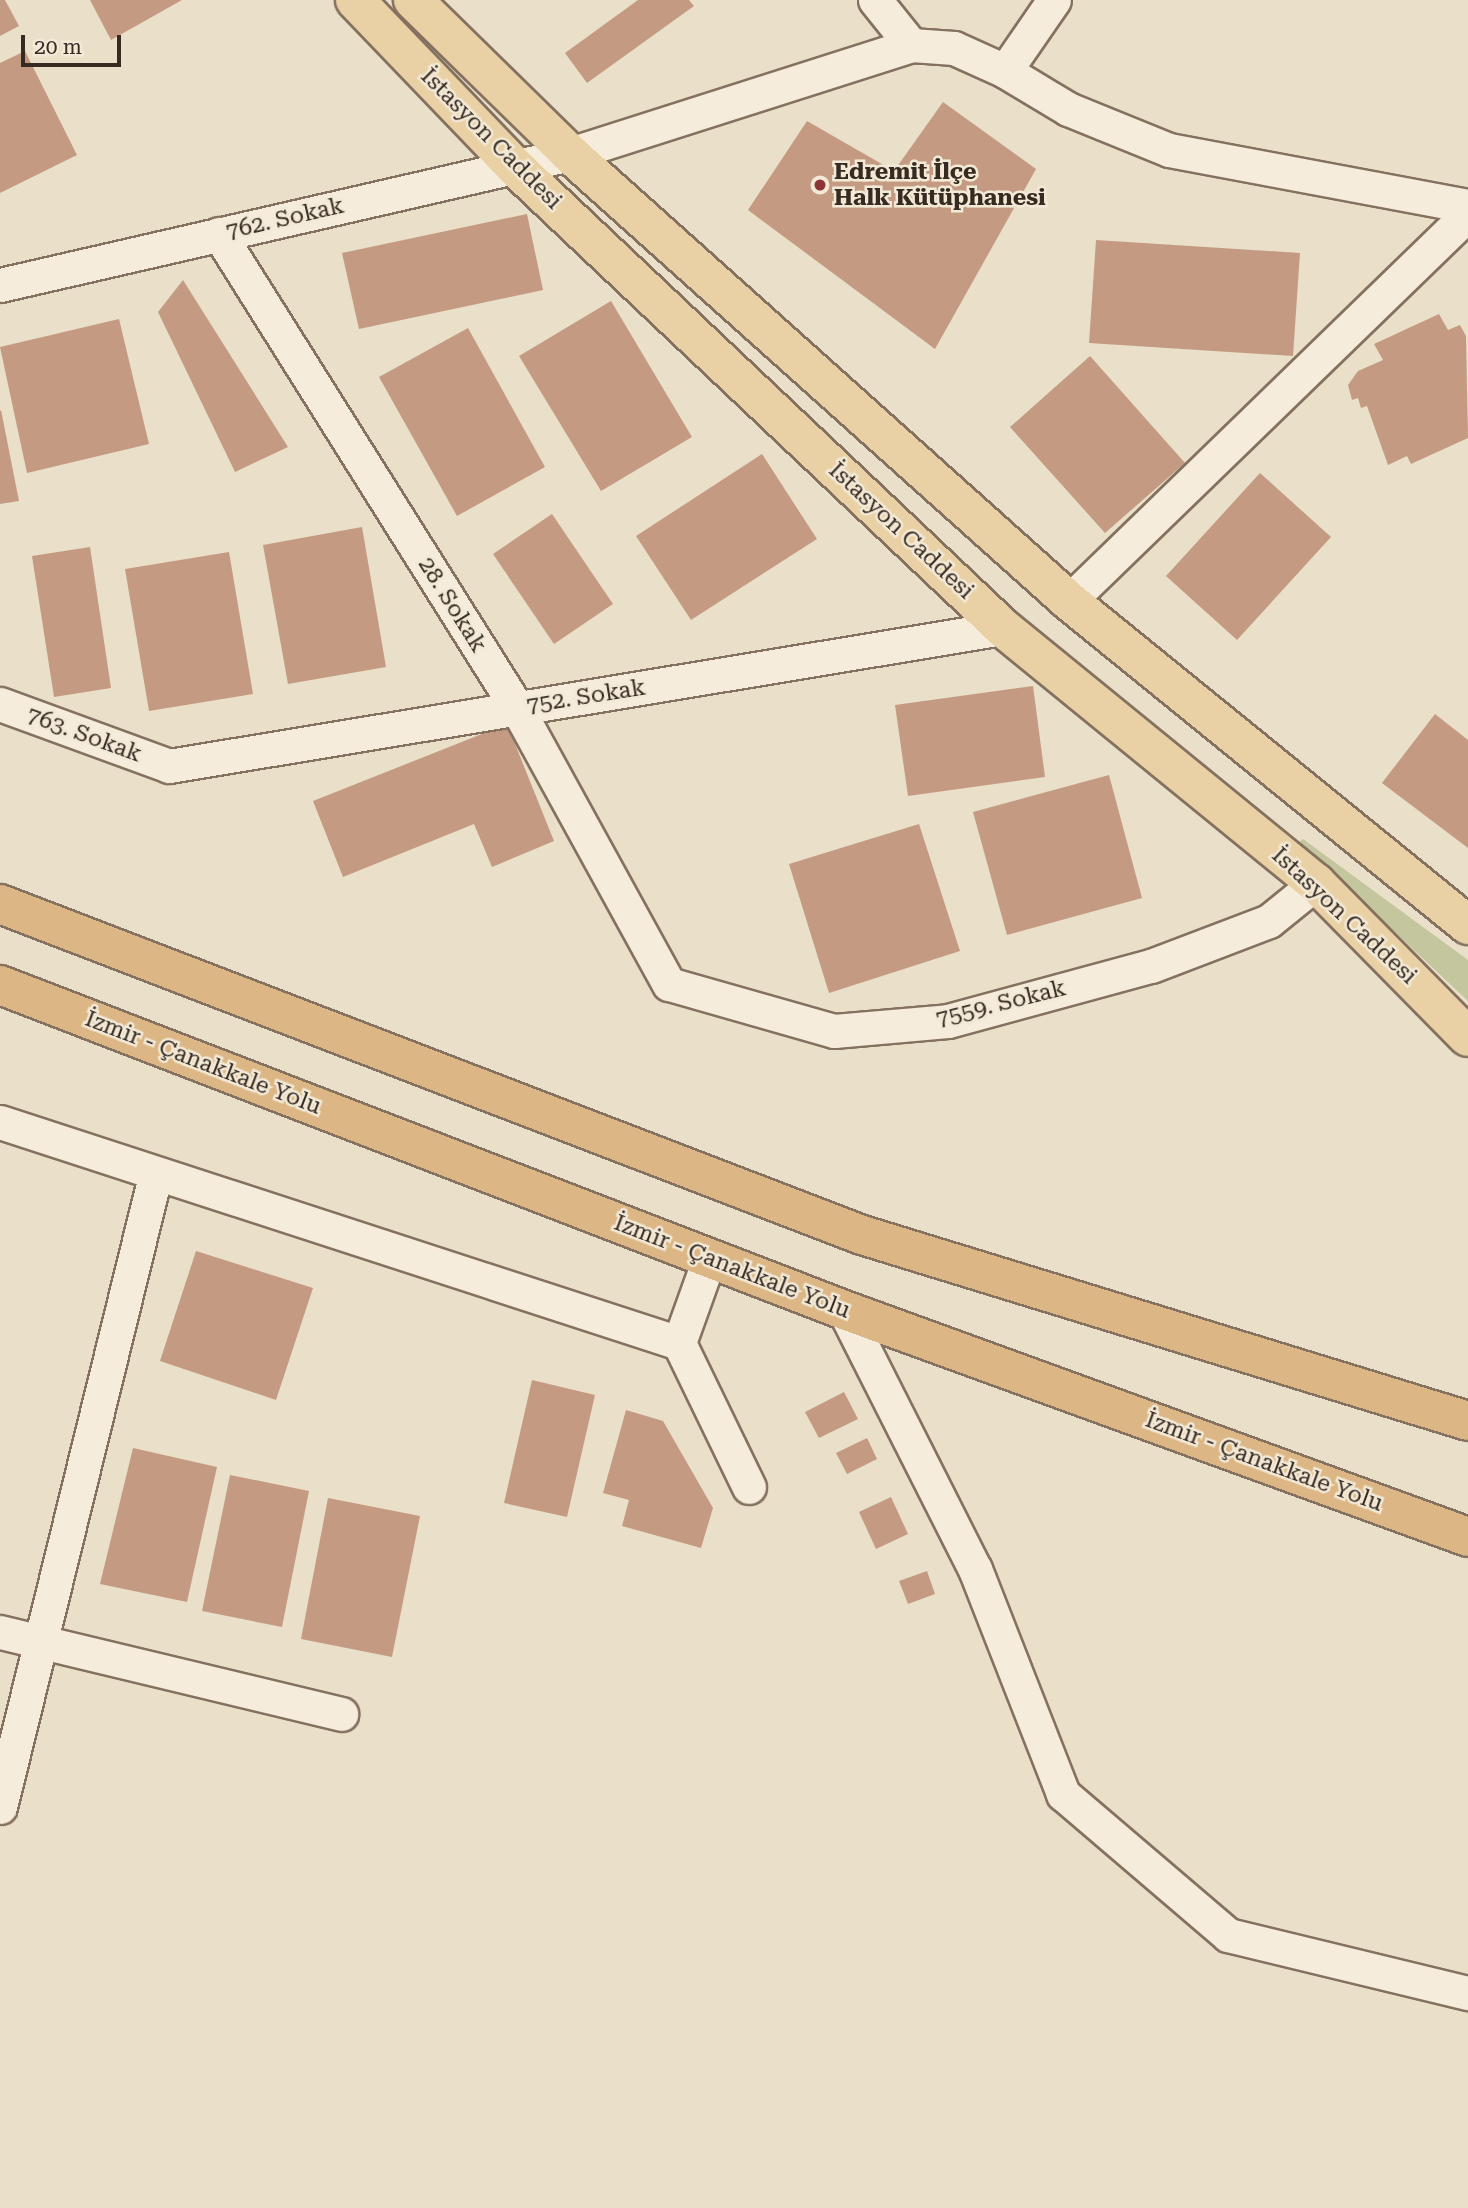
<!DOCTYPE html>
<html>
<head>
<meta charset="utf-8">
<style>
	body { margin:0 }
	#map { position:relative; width:1468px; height:2208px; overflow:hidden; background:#eadfc8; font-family:"Roboto Serif",serif }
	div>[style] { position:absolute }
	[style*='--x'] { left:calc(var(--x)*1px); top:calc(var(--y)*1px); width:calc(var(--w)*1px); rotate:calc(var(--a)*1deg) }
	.green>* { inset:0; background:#c4c79d }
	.building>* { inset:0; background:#c49b82 }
	.roads { filter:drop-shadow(2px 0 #84715f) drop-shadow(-2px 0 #84715f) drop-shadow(0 2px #84715f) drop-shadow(0 -2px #84715f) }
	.minor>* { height:33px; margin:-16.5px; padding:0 16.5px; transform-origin:16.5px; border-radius:16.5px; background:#f5ecdb }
	.primary>* { height:38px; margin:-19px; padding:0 19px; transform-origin:19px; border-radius:19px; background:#e9d1a5 }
	.trunk>* { height:38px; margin:-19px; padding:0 19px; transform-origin:19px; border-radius:19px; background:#dcb684 }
	.dots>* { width:19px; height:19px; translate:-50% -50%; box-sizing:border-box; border:4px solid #f2e9d7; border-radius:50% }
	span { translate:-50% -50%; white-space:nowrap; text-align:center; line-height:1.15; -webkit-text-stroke:5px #f2e9d7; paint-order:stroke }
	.street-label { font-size:23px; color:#362a21 }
	.poi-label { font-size:23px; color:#362a21; font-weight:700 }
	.left { translate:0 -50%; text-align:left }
	.scale { position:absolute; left:21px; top:35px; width:100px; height:32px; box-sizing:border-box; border:4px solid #362a21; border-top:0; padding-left:9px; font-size:21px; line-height:24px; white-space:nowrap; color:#362a21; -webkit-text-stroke:5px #f2e9d7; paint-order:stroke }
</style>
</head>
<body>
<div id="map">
	<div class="green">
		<div style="clip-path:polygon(1303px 839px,1468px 960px,1468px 1001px,1299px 842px)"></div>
	</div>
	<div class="building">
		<div style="clip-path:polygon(0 0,5px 0,19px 26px,0 36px)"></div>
		<div style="clip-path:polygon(90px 0,182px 0,111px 40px)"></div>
		<div style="clip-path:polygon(638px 0,689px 0,694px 6px,587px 83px,565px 53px)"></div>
		<div style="clip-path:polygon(25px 51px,77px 155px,0 193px,0 63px)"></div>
		<div style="clip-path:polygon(943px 102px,1036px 169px,935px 349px,748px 210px,807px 121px,894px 171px)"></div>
		<div style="clip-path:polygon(527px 214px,543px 290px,359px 329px,342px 253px)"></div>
		<div style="clip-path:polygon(1096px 240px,1300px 253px,1293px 356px,1089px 343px)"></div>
		<div style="clip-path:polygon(183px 280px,288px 447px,235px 472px,158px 312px)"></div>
		<div style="clip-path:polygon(611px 301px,692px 437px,601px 491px,519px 356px)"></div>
		<div style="clip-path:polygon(1439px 314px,1448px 330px,1460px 325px,1466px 336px,1468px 438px,1411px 464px,1407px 456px,1388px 465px,1367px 406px,1361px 408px,1358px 398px,1352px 400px,1348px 385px,1358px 371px,1383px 360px,1374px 344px)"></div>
		<div style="clip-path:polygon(119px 319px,149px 444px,27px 473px,0 347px)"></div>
		<div style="clip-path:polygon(468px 328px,545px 467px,457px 516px,379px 377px)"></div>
		<div style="clip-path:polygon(1090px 356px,1185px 463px,1105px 533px,1010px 427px)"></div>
		<div style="clip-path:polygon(1px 410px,19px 501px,0 504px,0 411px)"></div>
		<div style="clip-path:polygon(762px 454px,817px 539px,691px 620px,636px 536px)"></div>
		<div style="clip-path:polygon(1260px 473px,1331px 537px,1237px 640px,1166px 576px)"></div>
		<div style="clip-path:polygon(552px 514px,613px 604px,554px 644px,493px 554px)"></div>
		<div style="clip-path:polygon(362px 527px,386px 667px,288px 684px,263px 545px)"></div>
		<div style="clip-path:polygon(90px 547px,111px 688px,54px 697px,32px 556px)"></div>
		<div style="clip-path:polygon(229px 552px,253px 694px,149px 711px,125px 569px)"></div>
		<div style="clip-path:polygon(1033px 686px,1045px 777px,908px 796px,895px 705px)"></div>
		<div style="clip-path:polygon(1435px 714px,1468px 740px,1468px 848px,1382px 783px)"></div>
		<div style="clip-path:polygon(507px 724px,554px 841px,492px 867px,474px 824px,343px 877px,313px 801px)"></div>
		<div style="clip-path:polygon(1109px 775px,1142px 898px,1007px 935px,973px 812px)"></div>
		<div style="clip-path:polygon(919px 824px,960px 951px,829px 993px,789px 864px)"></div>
		<div style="clip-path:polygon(196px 1251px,313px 1288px,276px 1400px,160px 1361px)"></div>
		<div style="clip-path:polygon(532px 1380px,595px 1395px,567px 1517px,504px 1503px)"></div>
		<div style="clip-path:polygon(844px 1392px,858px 1419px,819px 1438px,805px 1412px)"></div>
		<div style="clip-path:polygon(626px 1410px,663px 1421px,713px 1508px,701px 1548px,622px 1526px,629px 1500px,603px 1493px)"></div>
		<div style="clip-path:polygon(867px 1438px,877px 1459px,847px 1474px,836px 1453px)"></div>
		<div style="clip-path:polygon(133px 1448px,217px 1467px,187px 1602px,100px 1584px)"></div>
		<div style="clip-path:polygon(230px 1475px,309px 1491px,282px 1627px,202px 1611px)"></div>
		<div style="clip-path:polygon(891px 1497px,908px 1534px,876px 1549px,859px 1512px)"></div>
		<div style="clip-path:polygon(328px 1498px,420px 1516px,392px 1657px,301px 1639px)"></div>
		<div style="clip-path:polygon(927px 1571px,935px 1594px,908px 1604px,899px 1581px)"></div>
	</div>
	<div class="roads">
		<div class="minor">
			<div style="--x:875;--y:0;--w:58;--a:51.3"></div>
			<div style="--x:1005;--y:71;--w:86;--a:-55.4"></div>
			<div style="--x:219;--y:234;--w:560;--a:57.84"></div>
			<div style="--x:517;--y:708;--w:315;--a:61.2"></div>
			<div style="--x:669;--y:984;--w:172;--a:15.9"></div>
			<div style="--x:834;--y:1031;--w:114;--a:-5"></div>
			<div style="--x:948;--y:1021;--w:210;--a:-15.2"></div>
			<div style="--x:1151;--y:966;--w:126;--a:-20.9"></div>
			<div style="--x:1269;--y:921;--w:60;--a:-39"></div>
			<div style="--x:0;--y:285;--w:585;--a:-12.94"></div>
			<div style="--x:570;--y:154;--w:358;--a:-17.7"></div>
			<div style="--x:911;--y:45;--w:43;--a:4"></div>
			<div style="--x:954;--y:48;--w:56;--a:24.3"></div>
			<div style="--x:1005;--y:71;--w:74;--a:31.1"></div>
			<div style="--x:1068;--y:109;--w:109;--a:22.1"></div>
			<div style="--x:1169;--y:150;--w:304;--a:10.6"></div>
			<div style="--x:1069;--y:601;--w:556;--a:-44.13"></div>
			<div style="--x:0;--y:704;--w:180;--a:20.1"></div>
			<div style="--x:169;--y:766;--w:845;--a:-9.4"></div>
			<div style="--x:0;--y:1122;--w:714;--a:18.03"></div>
			<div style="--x:679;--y:1343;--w:89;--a:-70.3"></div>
			<div style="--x:844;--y:1310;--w:290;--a:63.2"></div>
			<div style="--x:975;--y:1569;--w:242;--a:68.6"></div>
			<div style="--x:1063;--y:1794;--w:217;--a:40.5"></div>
			<div style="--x:1228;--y:1935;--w:247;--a:13.6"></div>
			<div style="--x:679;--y:1343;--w:160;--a:64.1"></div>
			<div style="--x:0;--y:1632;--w:351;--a:13.5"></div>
			<div style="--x:0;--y:1807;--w:650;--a:-76.2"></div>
		</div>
		<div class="primary">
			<div style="--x:355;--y:0;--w:231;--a:46.2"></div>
			<div style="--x:515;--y:167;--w:671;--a:43.37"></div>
			<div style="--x:1003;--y:628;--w:404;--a:39.2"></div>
			<div style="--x:1316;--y:883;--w:216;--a:45.4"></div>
			<div style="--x:413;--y:0;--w:220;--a:44.4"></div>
			<div style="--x:570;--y:154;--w:670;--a:41.85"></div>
			<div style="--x:1069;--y:601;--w:514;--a:39.08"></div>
		</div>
		<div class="trunk">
			<div style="--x:0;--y:904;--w:923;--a:21.01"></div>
			<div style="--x:862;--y:1235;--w:634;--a:17.06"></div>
			<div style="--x:0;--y:985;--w:904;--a:21.06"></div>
			<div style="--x:844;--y:1310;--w:664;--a:19.99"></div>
		</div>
	</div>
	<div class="dots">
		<div style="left:820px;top:185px;background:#8d3539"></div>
	</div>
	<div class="street-label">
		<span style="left:491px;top:139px;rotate:45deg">İstasyon Caddesi</span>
		<span style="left:285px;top:219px;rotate:-13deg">762. Sokak</span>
		<span style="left:901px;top:531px;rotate:43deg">İstasyon Caddesi</span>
		<span style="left:452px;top:605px;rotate:58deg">28. Sokak</span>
		<span style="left:586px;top:697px;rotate:-9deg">752. Sokak</span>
		<span style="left:84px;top:735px;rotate:20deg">763. Sokak</span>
		<span style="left:1344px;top:916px;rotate:43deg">İstasyon Caddesi</span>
		<span style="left:1001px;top:1004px;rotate:-14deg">7559. Sokak</span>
		<span style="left:203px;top:1063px;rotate:21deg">İzmir - Çanakkale Yolu</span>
		<span style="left:732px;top:1267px;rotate:21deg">İzmir - Çanakkale Yolu</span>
		<span style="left:1264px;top:1462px;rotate:20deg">İzmir - Çanakkale Yolu</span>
	</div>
	<div class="poi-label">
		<span class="left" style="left:834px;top:185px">Edremit İlçe<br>Halk Kütüphanesi</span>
	</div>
	<div class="scale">20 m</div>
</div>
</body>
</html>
